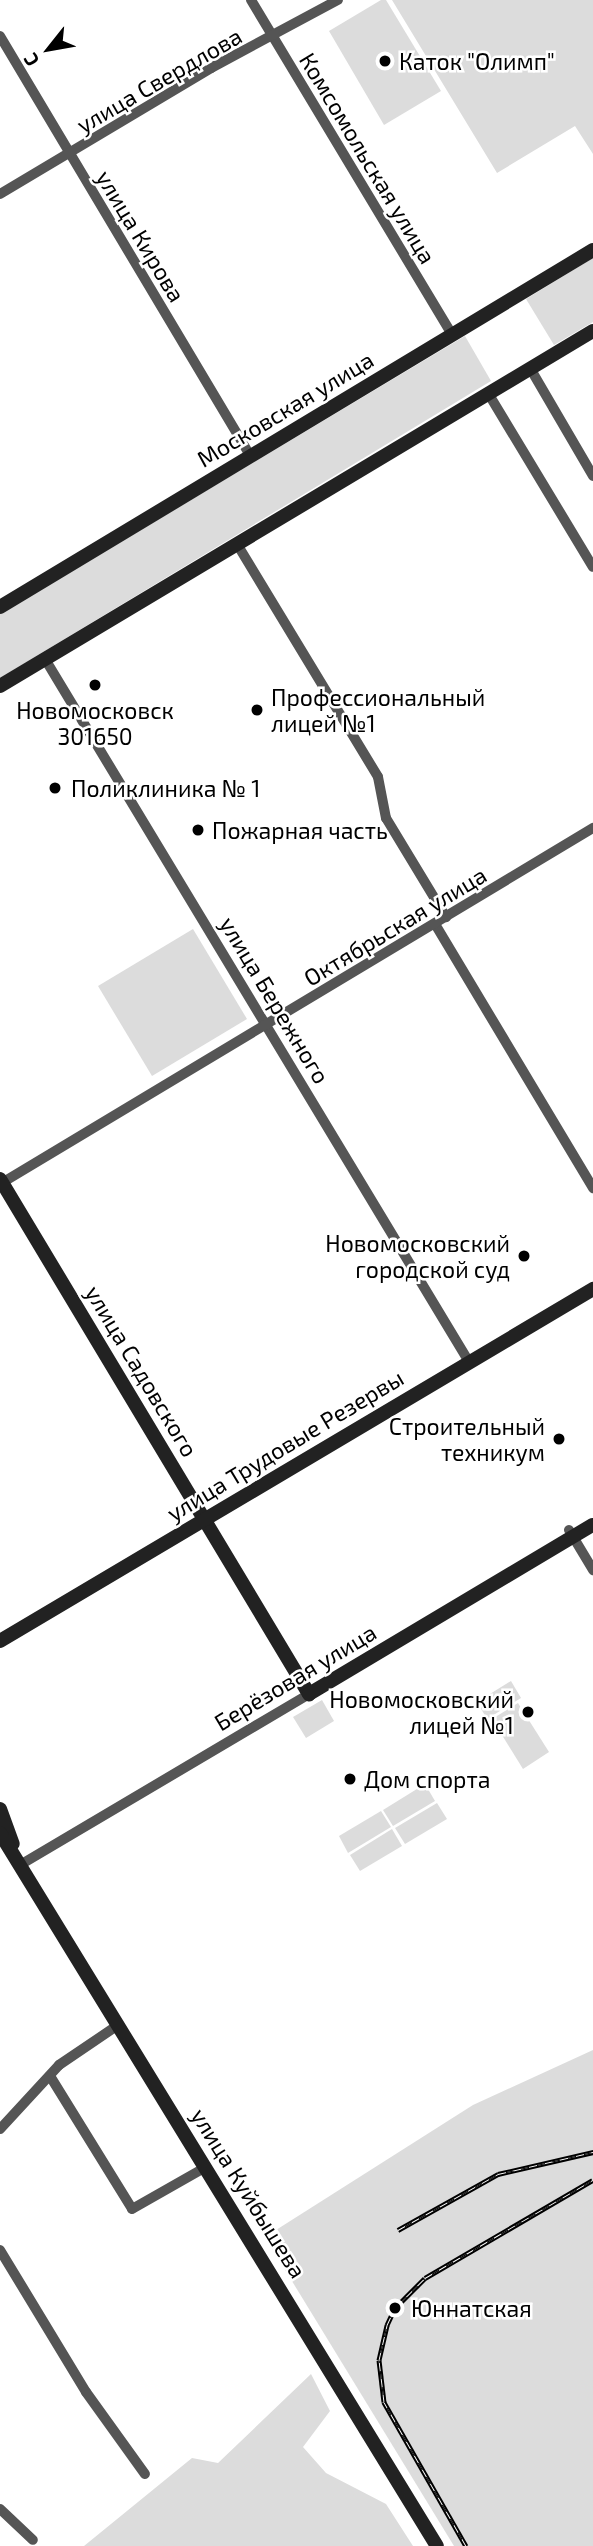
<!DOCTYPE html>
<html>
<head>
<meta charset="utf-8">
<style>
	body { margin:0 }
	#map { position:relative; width:593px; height:2546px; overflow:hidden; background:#fff; font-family:"Exo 2",sans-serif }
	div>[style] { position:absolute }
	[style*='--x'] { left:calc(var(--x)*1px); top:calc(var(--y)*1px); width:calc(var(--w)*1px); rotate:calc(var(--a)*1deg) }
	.green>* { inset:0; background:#dcdcdc }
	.street>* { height:10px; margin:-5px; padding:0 5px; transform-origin:5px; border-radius:5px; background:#555 }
	.secondary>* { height:14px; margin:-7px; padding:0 7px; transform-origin:7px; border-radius:7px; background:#222 }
	.rail>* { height:5px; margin-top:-2.5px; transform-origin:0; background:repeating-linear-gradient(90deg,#fff 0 8px,#000 0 16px); box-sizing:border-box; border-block:2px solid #000 }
	.dots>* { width:19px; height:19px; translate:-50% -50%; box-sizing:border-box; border:4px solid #fff; border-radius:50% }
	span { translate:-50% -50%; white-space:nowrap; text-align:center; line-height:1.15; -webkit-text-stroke:5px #fff; paint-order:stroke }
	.poi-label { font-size:23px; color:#000 }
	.left { translate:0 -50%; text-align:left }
	.right { translate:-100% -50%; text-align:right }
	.street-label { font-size:23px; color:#000 }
	.north { position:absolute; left:14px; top:14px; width:70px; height:70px; -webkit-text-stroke:5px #fff; paint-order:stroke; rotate:239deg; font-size:19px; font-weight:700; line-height:28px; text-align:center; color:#000 }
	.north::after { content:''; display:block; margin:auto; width:24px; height:32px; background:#000; clip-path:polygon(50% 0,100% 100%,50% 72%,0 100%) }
</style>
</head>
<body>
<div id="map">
	<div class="green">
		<div style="clip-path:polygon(381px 0,386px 0,441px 91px,384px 125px,329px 31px)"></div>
		<div style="clip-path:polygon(392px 0,593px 0,593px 154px,575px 126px,497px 173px)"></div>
		<div style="clip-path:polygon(593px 258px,593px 322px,554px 345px,526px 299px)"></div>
		<div style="clip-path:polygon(465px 336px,491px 381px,0 678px,0 614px)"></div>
		<div style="clip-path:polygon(193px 929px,247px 1019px,152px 1076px,98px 986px)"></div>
		<div style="clip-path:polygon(511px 1681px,521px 1698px,487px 1719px,477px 1702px)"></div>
		<div style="clip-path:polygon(322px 1700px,334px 1721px,306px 1738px,293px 1717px)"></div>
		<div style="clip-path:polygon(518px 1703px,549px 1752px,523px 1769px,492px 1719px)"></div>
		<div style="clip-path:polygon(425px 1784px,435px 1801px,393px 1826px,383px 1810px)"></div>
		<div style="clip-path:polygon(437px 1803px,447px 1819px,405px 1844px,395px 1828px)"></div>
		<div style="clip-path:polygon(381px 1811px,391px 1827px,348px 1853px,339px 1836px)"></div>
		<div style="clip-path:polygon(392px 1829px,402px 1846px,360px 1871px,350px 1855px)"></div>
		<div style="clip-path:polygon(593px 2050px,593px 2546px,454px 2546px,265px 2237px,473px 2105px)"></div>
		<div style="clip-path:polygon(311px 2374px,330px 2411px,303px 2447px,326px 2473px,386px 2504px,413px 2546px,84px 2546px,192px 2458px,218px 2463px)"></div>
	</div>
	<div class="street">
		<div style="--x:251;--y:0;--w:391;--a:59"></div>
		<div style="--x:0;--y:36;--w:489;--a:59.2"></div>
		<div style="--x:0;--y:194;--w:246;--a:-30.8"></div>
		<div style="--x:211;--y:68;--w:144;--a:-28.2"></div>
		<div style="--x:530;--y:368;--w:125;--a:59.7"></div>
		<div style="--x:488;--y:393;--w:203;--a:58.9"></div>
		<div style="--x:237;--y:544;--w:272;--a:58.8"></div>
		<div style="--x:378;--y:777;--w:42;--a:79"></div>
		<div style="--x:386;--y:818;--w:116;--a:58.8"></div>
		<div style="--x:45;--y:659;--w:821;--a:58.9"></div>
		<div style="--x:435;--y:924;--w:308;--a:59.1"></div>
		<div style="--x:0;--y:1184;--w:692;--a:-30.98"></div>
		<div style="--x:569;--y:1530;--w:47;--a:59"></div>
		<div style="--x:20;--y:1865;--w:336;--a:-30.6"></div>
		<div style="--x:50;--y:2076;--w:156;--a:58.3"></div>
		<div style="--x:132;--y:2209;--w:85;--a:-29.6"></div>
		<div style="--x:0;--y:2129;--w:87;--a:-47.3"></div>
		<div style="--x:59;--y:2065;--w:71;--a:-34.1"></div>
		<div style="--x:0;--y:2250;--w:166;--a:58.8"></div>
		<div style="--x:86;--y:2392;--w:101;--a:54.3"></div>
		<div style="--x:0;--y:2509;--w:45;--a:43.2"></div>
	</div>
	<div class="secondary">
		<div style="--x:0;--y:607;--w:692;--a:-31.05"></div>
		<div style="--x:0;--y:686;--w:691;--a:-30.91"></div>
		<div style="--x:0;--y:1179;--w:601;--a:59.04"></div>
		<div style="--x:309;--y:1694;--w:330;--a:-30.8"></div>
		<div style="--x:0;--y:1641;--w:690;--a:-30.69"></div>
		<div style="--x:0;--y:1809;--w:37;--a:70"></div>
		<div style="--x:0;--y:1833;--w:836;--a:58.5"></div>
	</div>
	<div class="rail">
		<div style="--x:398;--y:2230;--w:115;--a:-29.2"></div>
		<div style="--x:498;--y:2174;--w:98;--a:-13"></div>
		<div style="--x:466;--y:2546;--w:166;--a:-119.7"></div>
		<div style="--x:384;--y:2402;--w:42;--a:-96.8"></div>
		<div style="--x:379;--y:2360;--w:36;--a:-77"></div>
		<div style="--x:387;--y:2325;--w:19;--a:-65"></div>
		<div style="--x:395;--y:2308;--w:42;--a:-45"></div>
		<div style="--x:425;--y:2278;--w:194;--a:-30.3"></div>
	</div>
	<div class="dots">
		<div style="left:385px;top:61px;background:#000"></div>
		<div style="left:95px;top:685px;background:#000"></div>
		<div style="left:257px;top:710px;background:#000"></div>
		<div style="left:55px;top:788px;background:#000"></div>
		<div style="left:198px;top:830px;background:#000"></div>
		<div style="left:524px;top:1256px;background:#000"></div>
		<div style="left:559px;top:1439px;background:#000"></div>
		<div style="left:528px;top:1712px;background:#000"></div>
		<div style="left:350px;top:1779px;background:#000"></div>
		<div style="left:395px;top:2308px;background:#000"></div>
	</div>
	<div class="poi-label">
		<span class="left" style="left:399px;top:61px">Каток "Олимп"</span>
		<span class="left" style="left:271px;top:710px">Профессиональный<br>лицей №1</span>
		<span style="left:95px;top:723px">Новомосковск<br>301650</span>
		<span class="left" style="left:71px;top:788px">Поликлиника № 1</span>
		<span class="left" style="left:212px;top:830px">Пожарная часть</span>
		<span class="right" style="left:510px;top:1256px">Новомосковский<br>городской суд</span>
		<span class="right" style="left:545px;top:1439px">Строительный<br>техникум</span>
		<span class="right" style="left:514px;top:1712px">Новомосковский<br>лицей №1</span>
		<span class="left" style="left:364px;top:1779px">Дом спорта</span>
		<span class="left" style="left:411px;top:2308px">Юннатская</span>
	</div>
	<div class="street-label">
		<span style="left:159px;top:80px;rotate:-30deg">улица Свердлова</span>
		<span style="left:368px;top:158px;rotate:59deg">Комсомольская улица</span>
		<span style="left:141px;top:236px;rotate:59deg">улица Кирова</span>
		<span style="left:285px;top:409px;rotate:-31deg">Московская улица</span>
		<span style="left:395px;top:926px;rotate:-31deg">Октябрьская улица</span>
		<span style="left:275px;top:1000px;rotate:59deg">улица Бережного</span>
		<span style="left:142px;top:1371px;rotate:59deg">улица Садовского</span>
		<span style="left:285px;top:1445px;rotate:-31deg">улица Трудовые Резервы</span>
		<span style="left:295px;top:1677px;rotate:-31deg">Берёзовая улица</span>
		<span style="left:249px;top:2193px;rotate:58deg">улица Куйбышева</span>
	</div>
	<div class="north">С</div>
</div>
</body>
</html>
